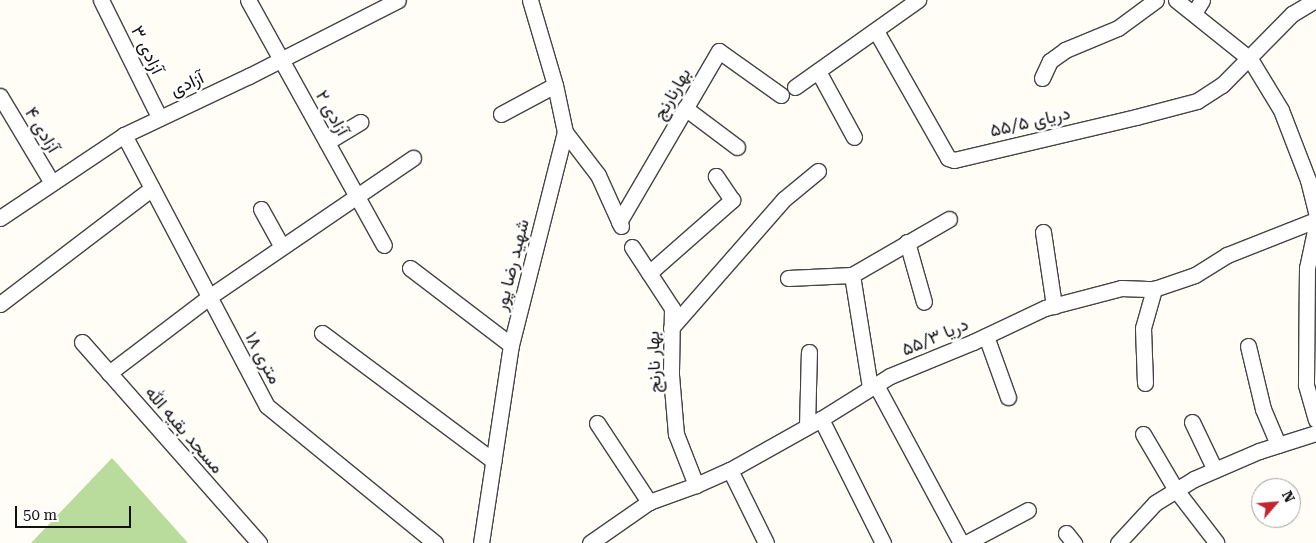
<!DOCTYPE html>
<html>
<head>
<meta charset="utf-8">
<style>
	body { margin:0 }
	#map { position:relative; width:1316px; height:543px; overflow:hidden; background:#fffdf5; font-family:"Roboto Serif",Vazirmatn,serif }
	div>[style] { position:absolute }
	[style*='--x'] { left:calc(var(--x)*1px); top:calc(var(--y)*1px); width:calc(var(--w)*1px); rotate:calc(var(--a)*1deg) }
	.forest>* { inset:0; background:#b9dc9c }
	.roads { filter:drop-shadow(1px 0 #444) drop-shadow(-1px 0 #444) drop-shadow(0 1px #444) drop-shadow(0 -1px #444) }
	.minor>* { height:15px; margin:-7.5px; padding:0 7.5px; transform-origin:7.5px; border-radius:7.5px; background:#fff }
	span { translate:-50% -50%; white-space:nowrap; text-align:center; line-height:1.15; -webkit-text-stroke:5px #fff; paint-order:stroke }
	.street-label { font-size:18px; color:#111 }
	.north { position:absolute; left:1251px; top:478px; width:50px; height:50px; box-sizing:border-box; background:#fff; border:1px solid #a0a0a0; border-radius:50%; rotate:63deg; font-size:14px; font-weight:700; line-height:20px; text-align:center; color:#111 }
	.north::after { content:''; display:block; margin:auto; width:18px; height:22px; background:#c4262e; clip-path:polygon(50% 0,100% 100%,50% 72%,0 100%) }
	.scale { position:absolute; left:15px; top:506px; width:116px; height:22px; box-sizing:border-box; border:2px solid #111; border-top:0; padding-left:6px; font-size:15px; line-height:18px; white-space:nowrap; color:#111; -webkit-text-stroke:4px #fff; paint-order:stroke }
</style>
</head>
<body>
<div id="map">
	<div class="forest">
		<div style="clip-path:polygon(112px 458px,188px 543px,31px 543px)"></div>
	</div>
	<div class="roads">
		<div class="minor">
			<div style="--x:101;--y:0;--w:131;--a:63.6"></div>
			<div style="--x:248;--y:0;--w:280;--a:61"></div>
			<div style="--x:1176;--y:0;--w:95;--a:38.6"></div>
			<div style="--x:1250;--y:59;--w:60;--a:58.7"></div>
			<div style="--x:1281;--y:110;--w:75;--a:68.9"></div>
			<div style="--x:1308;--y:180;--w:33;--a:76"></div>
			<div style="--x:1194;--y:13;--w:15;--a:-58"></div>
			<div style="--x:876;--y:31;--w:146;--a:60.4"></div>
			<div style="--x:948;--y:158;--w:6;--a:18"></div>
			<div style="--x:954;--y:160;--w:187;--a:-13.3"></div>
			<div style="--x:1136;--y:117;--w:63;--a:-14.7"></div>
			<div style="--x:1197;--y:101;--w:30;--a:-33"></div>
			<div style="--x:1222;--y:85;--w:100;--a:-45.4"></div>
			<div style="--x:1292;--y:14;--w:27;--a:-31"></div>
			<div style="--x:818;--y:71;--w:75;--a:61.4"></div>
			<div style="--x:1042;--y:78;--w:19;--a:-65"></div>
			<div style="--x:1050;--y:61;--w:19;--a:-36"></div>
			<div style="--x:1065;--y:50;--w:57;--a:-22.5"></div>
			<div style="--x:1118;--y:28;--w:47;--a:-36.4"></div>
			<div style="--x:795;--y:87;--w:151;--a:-35.3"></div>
			<div style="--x:0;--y:96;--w:101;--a:59.1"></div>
			<div style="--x:685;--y:108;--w:65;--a:36.9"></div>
			<div style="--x:501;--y:114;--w:61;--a:-28.2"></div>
			<div style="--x:565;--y:132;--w:54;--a:52.5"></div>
			<div style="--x:598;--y:175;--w:56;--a:65.7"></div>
			<div style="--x:124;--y:135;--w:306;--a:62.2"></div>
			<div style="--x:267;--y:406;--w:217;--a:39.2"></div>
			<div style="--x:327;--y:142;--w:39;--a:-31"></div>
			<div style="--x:261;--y:209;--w:43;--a:61.1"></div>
			<div style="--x:0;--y:218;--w:149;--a:-33.8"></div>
			<div style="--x:124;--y:135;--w:138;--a:-25.3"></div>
			<div style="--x:249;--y:76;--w:167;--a:-27"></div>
			<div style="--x:619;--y:222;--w:198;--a:-59.7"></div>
			<div style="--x:719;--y:51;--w:76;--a:35.4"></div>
			<div style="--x:1316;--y:226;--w:43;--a:102.1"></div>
			<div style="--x:1307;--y:268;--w:117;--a:90.5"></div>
			<div style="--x:1306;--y:385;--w:36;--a:74"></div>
			<div style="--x:1043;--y:232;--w:75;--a:81.5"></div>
			<div style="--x:907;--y:242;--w:62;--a:74.2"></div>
			<div style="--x:632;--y:247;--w:73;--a:56.7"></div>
			<div style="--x:672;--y:308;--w:67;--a:90.9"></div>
			<div style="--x:671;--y:375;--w:59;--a:85.2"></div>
			<div style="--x:676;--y:434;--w:55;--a:68.6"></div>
			<div style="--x:410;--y:268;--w:127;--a:37.3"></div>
			<div style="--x:649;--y:273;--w:111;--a:-41.3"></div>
			<div style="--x:732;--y:200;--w:29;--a:-124"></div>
			<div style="--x:852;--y:275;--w:114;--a:80.9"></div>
			<div style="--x:788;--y:278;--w:64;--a:-2.7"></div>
			<div style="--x:852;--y:275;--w:112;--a:-30"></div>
			<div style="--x:0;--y:304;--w:191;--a:-37.3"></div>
			<div style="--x:671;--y:328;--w:171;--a:-48.8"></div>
			<div style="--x:784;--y:199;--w:44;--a:-39.5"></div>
			<div style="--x:322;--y:333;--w:214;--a:36.7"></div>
			<div style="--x:986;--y:336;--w:65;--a:70.2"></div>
			<div style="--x:82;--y:342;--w:268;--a:48.6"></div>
			<div style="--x:1248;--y:346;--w:65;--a:76.6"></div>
			<div style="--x:1263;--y:409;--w:39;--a:67"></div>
			<div style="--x:109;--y:373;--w:126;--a:-37.2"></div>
			<div style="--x:209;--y:297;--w:247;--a:-34.3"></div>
			<div style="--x:1145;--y:383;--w:55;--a:-92.1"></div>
			<div style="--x:1143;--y:328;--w:41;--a:-74.2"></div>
			<div style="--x:876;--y:385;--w:179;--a:61.7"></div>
			<div style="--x:821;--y:419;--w:139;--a:63.4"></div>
			<div style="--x:1192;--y:422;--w:53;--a:64.4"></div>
			<div style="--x:597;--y:423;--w:95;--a:56.6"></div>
			<div style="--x:807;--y:426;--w:74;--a:-88.5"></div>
			<div style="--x:1143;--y:434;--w:65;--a:59.5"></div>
			<div style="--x:1176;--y:490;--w:66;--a:52.4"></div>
			<div style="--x:730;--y:470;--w:81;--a:63.7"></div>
			<div style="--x:1066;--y:533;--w:13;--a:51"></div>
			<div style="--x:481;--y:543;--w:200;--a:-81.4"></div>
			<div style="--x:511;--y:345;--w:220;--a:-75.8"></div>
			<div style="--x:565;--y:132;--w:48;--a:-102"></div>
			<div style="--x:555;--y:85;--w:89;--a:-106.4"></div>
			<div style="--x:590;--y:543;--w:72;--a:-34.8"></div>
			<div style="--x:649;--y:502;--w:50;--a:-19.9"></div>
			<div style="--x:696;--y:485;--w:37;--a:-24"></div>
			<div style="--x:730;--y:470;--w:104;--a:-29.3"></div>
			<div style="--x:821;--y:419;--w:81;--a:-31.9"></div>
			<div style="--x:890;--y:376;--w:90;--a:-22.3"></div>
			<div style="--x:973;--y:342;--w:80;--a:-25.3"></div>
			<div style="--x:1045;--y:308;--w:79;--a:-14.7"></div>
			<div style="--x:1121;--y:288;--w:33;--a:2"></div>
			<div style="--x:1154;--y:289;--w:43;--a:-18.9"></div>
			<div style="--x:1195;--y:275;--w:38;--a:-32"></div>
			<div style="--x:1227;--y:255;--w:96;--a:-21.5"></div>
			<div style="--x:966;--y:543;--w:70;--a:-28"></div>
			<div style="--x:1118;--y:543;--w:54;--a:-47.2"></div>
			<div style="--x:1155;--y:503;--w:46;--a:-31.6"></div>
			<div style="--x:1194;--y:479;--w:71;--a:-23.3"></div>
			<div style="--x:1259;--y:451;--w:60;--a:-17.5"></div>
		</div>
	</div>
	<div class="street-label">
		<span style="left:147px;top:50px;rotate:64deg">آزادی ۳</span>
		<span style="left:187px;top:84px;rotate:-25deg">آزادی</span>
		<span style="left:672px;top:94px;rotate:-60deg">بهارنارنج</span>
		<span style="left:332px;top:113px;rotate:61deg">آزادی ۲</span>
		<span style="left:1030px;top:122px;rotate:-13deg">دریای ۵۵/۵</span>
		<span style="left:42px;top:130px;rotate:59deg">آزادی ۴</span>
		<span style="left:512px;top:265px;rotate:-76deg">شهید رضا پور</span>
		<span style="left:935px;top:337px;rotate:-23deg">دریا ۵۵/۳</span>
		<span style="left:263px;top:358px;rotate:62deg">۱۸ متری</span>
		<span style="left:654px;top:362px;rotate:-92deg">بهار نارنج</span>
		<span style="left:184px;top:430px;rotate:49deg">مسجد بقیه الله</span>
	</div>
	<div class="north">N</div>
	<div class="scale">50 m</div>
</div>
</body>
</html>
